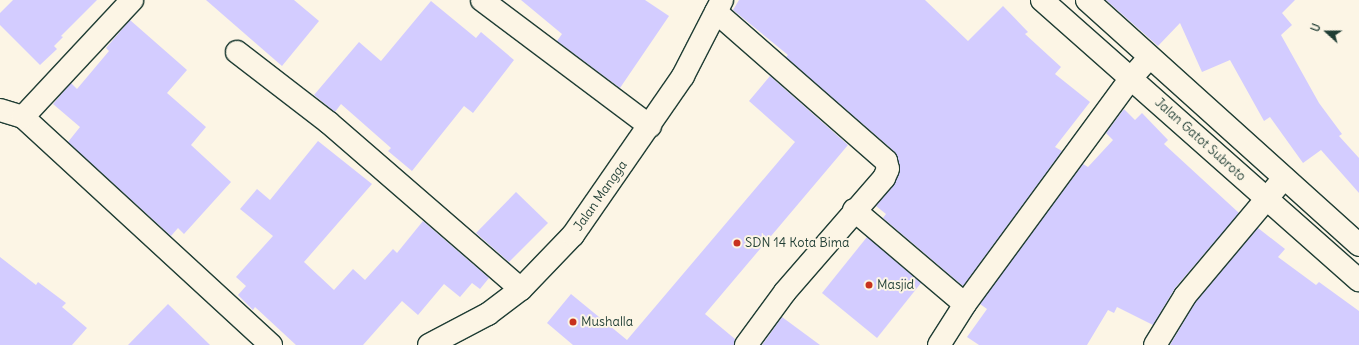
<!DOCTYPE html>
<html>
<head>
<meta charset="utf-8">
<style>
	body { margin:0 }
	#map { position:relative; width:1359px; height:345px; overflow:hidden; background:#fcf5e5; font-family:Delius,sans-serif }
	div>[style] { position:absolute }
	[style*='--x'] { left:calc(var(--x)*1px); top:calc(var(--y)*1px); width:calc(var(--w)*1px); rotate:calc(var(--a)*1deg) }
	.building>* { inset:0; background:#d3ccff }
	.roads { filter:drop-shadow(1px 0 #1f3d34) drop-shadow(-1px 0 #1f3d34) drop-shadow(0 1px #1f3d34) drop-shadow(0 -1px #1f3d34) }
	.minor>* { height:22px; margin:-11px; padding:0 11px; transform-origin:11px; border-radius:11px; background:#fcf5e5 }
	.tertiary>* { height:22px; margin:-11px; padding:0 11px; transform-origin:11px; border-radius:11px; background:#fcf5e5 }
	.dots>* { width:11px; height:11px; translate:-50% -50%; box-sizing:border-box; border:2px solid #fcf5e5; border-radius:50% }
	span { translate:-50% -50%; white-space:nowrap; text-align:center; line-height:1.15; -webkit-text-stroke:4px #fcf5e5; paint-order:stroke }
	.street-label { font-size:13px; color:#1f3d34 }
	.poi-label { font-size:13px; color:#1f3d34 }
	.left { translate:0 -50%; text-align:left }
	.north { position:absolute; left:1307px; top:12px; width:40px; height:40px; -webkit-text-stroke:3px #fcf5e5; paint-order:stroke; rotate:291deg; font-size:11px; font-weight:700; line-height:16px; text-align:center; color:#1f3d34 }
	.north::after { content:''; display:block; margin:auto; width:14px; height:18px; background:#1f3d34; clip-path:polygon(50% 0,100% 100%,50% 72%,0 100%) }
</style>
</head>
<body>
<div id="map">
	<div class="building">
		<div style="clip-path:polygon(13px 0,97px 0,61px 36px,63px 37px,54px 46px,57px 49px,40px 65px,0 25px,0 13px)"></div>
		<div style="clip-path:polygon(206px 0,294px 0,319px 21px,282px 66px)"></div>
		<div style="clip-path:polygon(521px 0,645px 0,669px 16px,620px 88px,557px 41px,562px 34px)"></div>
		<div style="clip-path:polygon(739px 0,925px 0,968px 41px,1003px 6px,1028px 32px,1025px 34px,1061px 67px,1055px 74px,1090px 102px,1055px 147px,1062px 151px,963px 286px,883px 218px,886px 214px,876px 206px,893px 186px,899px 174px,900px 166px,895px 152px,786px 57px,788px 55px,733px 10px)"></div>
		<div style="clip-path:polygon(1106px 0,1295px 0,1282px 13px,1292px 25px,1281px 35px,1319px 103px,1342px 134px,1339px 136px,1359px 158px,1359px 193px,1321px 150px,1303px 163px,1270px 117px,1264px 121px,1230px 60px,1202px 72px,1180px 23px,1158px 46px)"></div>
		<div style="clip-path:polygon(431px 1px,476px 38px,481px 32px,514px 60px,473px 113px,464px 106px,412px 171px,388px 151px,391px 148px,341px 104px,335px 112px,314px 95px,359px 42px,381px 61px)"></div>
		<div style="clip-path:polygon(130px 20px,187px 70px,167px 93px,206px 127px,191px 145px,231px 182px,184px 234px,178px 228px,171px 236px,68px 142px,80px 127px,53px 104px,71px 83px,77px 89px,109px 51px,106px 48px)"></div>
		<div style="clip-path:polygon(770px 76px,848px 145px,705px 314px,735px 339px,734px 345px,573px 345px,547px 323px,571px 294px,627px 340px,795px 142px,749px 101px)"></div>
		<div style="clip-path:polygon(1124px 109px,1135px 120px,1142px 113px,1168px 140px,1164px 144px,1239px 213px,1175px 288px,1153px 325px,1117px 307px,1114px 313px,1108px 310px,1087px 345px,979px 345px,967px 337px,987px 309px,980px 304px,1083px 164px,1088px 167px,1113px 140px,1106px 133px)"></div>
		<div style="clip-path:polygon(318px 141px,372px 184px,304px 262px,334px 290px,353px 269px,365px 280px,393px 249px,397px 253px,423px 221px,489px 278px,480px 289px,472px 283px,460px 297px,444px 284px,418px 315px,402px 301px,363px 345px,296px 345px,255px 307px,253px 310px,238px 295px,246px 286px,236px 277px,273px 236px,240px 209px,257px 189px,270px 200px)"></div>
		<div style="clip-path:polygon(516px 192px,548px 223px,509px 262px,476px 233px)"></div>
		<div style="clip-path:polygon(1258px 228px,1285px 249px,1278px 257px,1316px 285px,1319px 282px,1359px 311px,1359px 345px,1170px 345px,1195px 303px)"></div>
		<div style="clip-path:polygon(867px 237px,921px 283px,877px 338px,822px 293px)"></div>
		<div style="clip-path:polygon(0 257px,36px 285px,38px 282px,66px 303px,62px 307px,87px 328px,72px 345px,0 345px)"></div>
		<div style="clip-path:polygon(168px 304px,210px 345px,128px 345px)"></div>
		<div style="clip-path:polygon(782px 317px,820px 345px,762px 345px)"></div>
	</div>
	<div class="roads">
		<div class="minor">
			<div style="--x:482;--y:0;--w:210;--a:36.9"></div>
			<div style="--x:716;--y:12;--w:226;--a:41.2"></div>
			<div style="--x:886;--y:161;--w:8;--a:76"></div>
			<div style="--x:888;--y:169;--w:10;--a:114"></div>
			<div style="--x:884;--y:178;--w:151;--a:131"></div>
			<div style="--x:785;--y:292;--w:66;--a:126.3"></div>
			<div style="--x:237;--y:52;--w:115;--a:37.6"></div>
			<div style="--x:328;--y:122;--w:255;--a:40.9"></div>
			<div style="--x:0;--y:110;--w:24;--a:17"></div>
			<div style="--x:23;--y:117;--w:337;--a:42.6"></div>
			<div style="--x:23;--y:117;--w:160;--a:-47"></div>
			<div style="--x:854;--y:210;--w:145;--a:40.3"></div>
			<div style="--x:429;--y:345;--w:67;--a:-27.7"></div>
			<div style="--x:488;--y:314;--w:41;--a:-37.1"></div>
			<div style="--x:521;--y:289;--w:75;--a:-46.1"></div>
			<div style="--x:573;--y:235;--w:193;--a:-55.3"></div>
			<div style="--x:683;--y:76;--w:85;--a:-62.8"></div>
			<div style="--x:939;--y:345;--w:49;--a:-57.6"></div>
			<div style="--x:965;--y:304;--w:280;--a:-53.7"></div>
			<div style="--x:1131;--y:78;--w:28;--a:-48"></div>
			<div style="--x:1155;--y:345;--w:57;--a:-58.5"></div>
			<div style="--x:1185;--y:296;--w:154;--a:-50"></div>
		</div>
		<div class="tertiary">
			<div style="--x:1042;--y:0;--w:423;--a:41.5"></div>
			<div style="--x:1087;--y:0;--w:366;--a:42"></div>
		</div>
	</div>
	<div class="dots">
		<div style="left:737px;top:243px;background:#c8321e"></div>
		<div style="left:869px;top:285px;background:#c8321e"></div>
		<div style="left:573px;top:322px;background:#c8321e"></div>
	</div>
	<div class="street-label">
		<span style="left:1200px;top:140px;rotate:42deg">Jalan Gatot Subroto</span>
		<span style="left:601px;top:196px;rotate:-55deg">Jalan Mangga</span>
	</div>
	<div class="poi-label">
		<span class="left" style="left:745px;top:243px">SDN 14 Kota Bima</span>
		<span class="left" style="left:877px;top:285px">Masjid</span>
		<span class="left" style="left:581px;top:322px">Mushalla</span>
	</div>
	<div class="north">U</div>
</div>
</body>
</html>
